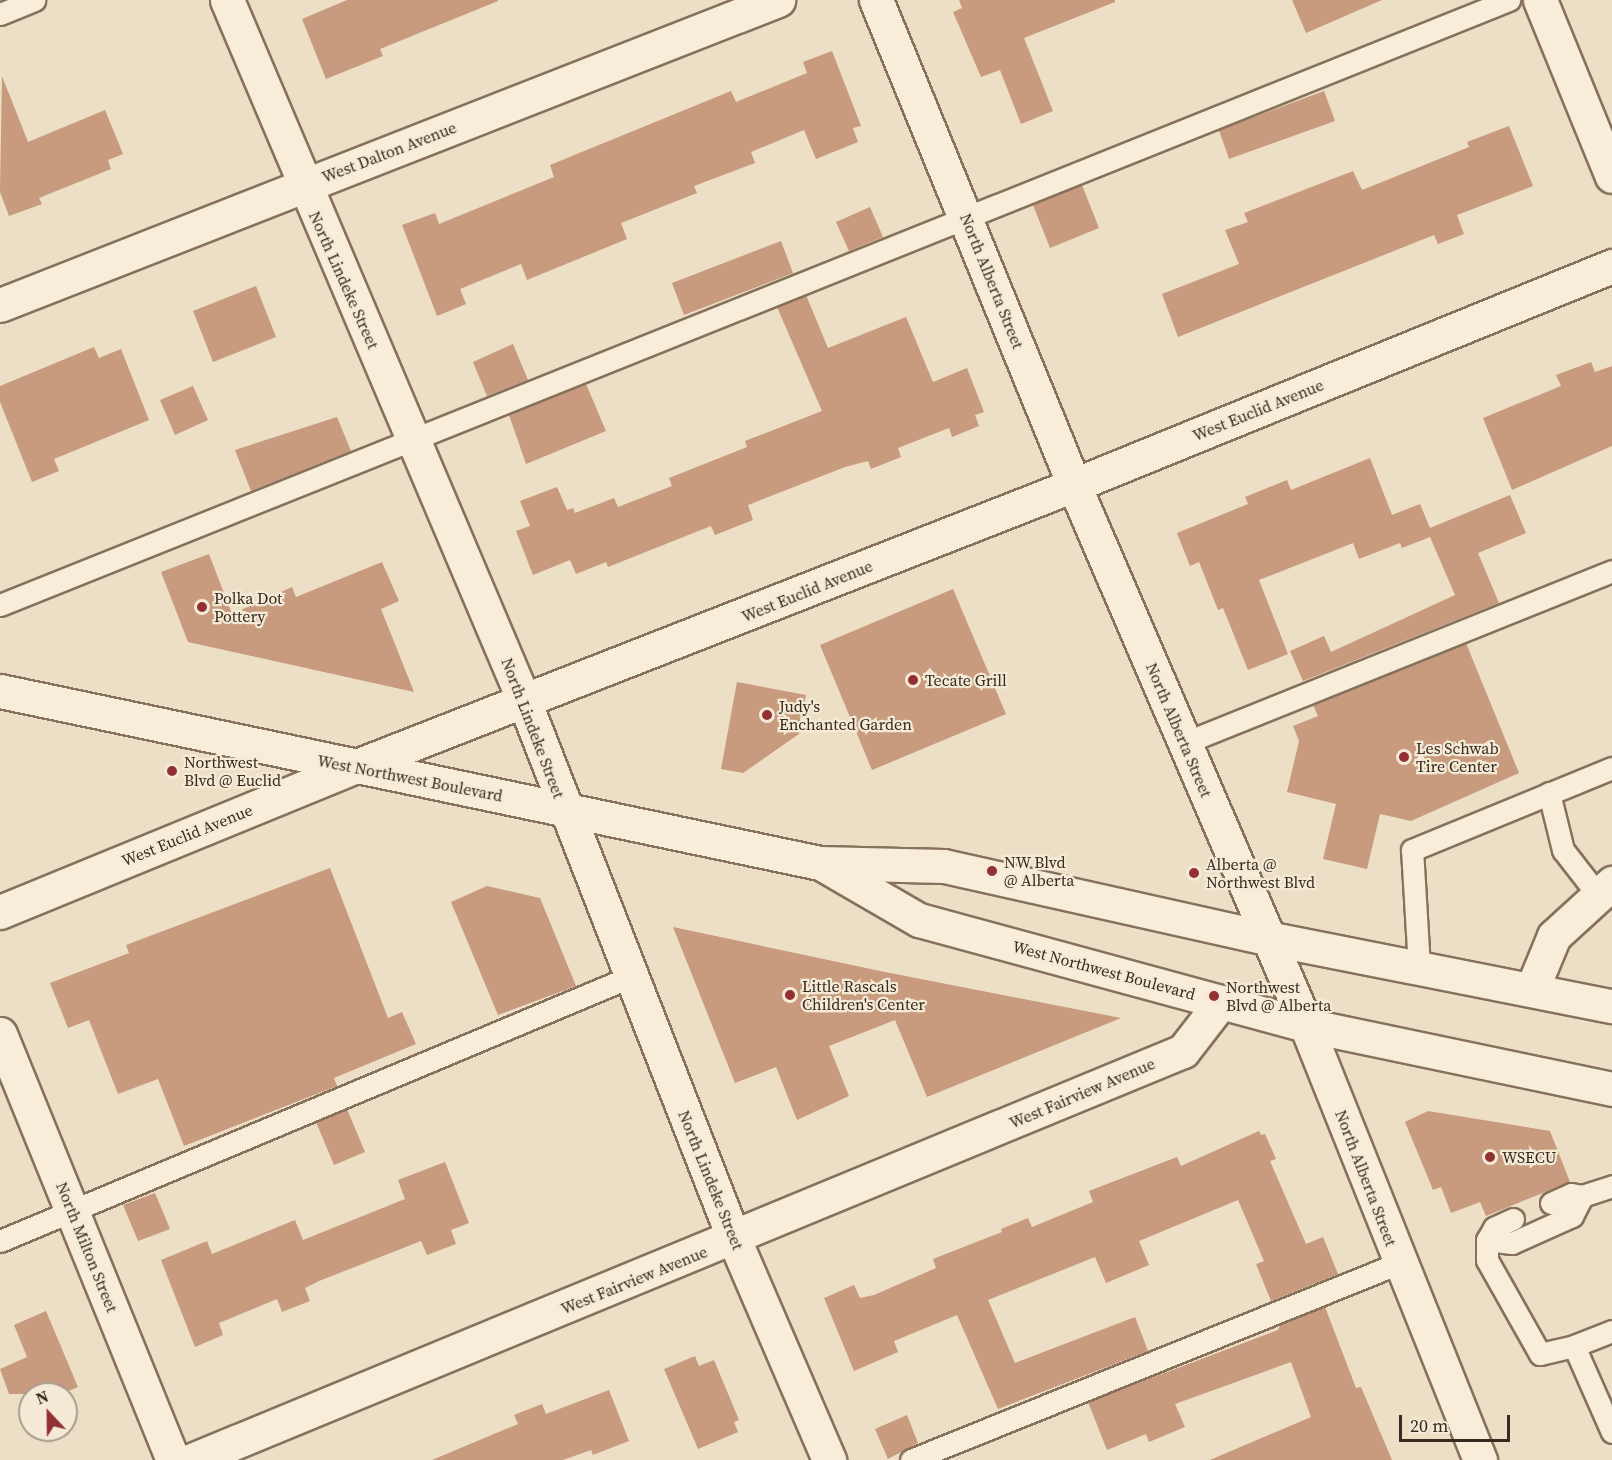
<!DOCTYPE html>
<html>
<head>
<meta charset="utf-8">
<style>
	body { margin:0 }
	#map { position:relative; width:1612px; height:1460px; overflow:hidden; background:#ecdfc6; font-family:"Source Serif 4",serif }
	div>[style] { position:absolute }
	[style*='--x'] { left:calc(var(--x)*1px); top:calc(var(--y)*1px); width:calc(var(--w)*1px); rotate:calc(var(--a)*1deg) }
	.building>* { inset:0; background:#c89a7e }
	.roads { filter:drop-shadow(2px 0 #86715c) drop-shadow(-2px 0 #86715c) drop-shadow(0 2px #86715c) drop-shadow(0 -2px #86715c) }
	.lane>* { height:21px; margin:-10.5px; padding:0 10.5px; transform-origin:10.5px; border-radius:10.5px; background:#f7edd9 }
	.street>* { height:33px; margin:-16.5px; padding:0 16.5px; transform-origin:16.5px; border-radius:16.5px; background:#f7edd9 }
	.secondary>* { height:33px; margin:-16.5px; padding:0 16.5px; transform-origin:16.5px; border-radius:16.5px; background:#f7edd9 }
	.dots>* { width:16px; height:16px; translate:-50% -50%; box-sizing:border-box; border:3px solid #f4ead5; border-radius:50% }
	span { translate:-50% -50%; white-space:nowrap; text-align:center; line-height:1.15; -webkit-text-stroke:4.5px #f4ead5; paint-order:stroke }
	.street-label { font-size:16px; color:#372a1f }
	.poi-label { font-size:16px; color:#372a1f }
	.left { translate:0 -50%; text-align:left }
	.north { position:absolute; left:18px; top:1382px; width:60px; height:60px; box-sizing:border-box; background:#f4ead5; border:2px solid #a89d8c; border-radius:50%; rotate:338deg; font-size:16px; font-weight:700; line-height:24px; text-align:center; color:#372a1f }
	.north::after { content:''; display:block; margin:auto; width:21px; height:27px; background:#923034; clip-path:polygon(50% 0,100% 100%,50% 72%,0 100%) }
	.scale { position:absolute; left:1399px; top:1415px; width:111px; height:27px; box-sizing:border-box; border:3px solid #372a1f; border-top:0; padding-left:8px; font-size:18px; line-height:21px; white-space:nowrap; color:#372a1f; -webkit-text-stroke:4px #f4ead5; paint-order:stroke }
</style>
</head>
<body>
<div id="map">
	<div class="building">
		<div style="clip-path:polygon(347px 0,498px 0,498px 1px,380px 49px,383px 56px,326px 79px,302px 19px)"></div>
		<div style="clip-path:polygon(959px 0,1115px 0,1115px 2px,1024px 38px,1053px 111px,1021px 124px,1000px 70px,981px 77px,953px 12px,962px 8px)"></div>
		<div style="clip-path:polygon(1292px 0,1382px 0,1306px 33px)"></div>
		<div style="clip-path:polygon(832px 51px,861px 126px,853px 128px,858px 142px,816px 159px,804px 130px,751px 152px,755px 163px,694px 186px,697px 193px,621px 223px,627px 239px,527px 280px,521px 264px,460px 289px,466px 304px,437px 316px,402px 225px,435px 213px,439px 224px,554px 177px,550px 165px,731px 91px,736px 102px,807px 73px,803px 62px)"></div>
		<div style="clip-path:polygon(2px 76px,28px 142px,105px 110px,123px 154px,108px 160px,111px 169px,39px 198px,42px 204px,9px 216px,0 192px)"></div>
		<div style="clip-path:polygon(1324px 91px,1335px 121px,1229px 159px,1219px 130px)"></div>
		<div style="clip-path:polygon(1509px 126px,1533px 186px,1457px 215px,1464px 234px,1438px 244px,1434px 235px,1178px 337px,1162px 294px,1239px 264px,1225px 230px,1248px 222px,1244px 213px,1353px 171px,1362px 190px,1469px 147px,1467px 142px)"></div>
		<div style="clip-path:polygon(1082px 185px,1099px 228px,1050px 248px,1033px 205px)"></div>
		<div style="clip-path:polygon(870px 207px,883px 237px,849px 251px,836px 222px)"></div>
		<div style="clip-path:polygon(781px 241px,793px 273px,684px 315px,672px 283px)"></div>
		<div style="clip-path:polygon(256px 286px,276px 337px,213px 362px,193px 311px)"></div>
		<div style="clip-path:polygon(806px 295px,828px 348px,906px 317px,933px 382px,967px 368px,984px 412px,975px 415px,979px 426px,952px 437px,949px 428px,898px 448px,901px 457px,871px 469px,868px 461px,845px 467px,748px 505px,753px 520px,715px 535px,711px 526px,608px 567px,606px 562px,576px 574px,570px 560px,533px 575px,516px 531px,530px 526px,520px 501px,557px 487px,567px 510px,573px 508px,575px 513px,614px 498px,618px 507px,672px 486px,669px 478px,747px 447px,745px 441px,822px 411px,777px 307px)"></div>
		<div style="clip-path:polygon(513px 344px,528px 380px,487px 396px,473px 362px)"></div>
		<div style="clip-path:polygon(94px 347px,99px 358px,121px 349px,149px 420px,54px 459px,59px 471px,32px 482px,0 402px,0 386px)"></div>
		<div style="clip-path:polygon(1591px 362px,1595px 372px,1612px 366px,1612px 446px,1512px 490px,1483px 418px,1561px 386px,1556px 375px)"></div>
		<div style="clip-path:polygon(586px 384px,606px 431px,526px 464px,509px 415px)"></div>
		<div style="clip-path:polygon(193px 386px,208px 420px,175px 435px,160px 400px)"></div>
		<div style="clip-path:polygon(337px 417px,351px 451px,251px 491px,235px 450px)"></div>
		<div style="clip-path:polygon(1370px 458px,1392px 515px,1420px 504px,1430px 528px,1510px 495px,1526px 533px,1478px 553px,1499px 603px,1303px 681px,1290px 651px,1324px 636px,1331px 652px,1455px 595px,1430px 537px,1402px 548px,1400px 543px,1359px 559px,1353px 543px,1259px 580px,1288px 654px,1248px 670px,1223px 608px,1218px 610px,1199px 562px,1190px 566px,1177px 533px,1248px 504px,1245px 497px,1287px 480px,1291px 490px)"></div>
		<div style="clip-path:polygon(209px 554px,232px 614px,292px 587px,296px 597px,382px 562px,399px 601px,381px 609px,414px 692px,188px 642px,161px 572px)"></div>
		<div style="clip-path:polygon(953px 589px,1006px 714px,872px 770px,820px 645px)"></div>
		<div style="clip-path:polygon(1466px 643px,1519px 773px,1411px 821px,1380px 814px,1367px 869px,1323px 859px,1336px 804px,1287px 792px,1299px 741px,1293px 726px,1318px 716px,1313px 705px)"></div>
		<div style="clip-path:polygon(737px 682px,806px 695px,799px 734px,743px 773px,721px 769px)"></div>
		<div style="clip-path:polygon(330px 868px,388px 1018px,402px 1012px,416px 1044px,334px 1078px,337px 1086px,184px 1146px,158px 1079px,118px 1094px,89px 1020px,68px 1028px,50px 983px,129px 953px,126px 945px)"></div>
		<div style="clip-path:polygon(487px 886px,540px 898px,576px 986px,498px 1015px,451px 902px)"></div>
		<div style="clip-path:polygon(673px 927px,885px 972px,1121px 1018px,927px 1097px,895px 1020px,829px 1046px,849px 1096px,797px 1120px,776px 1067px,735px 1083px)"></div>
		<div style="clip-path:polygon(347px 1109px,365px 1152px,334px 1165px,316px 1122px)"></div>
		<div style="clip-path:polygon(1428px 1111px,1550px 1131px,1570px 1182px,1486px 1216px,1480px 1202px,1451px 1213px,1441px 1187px,1433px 1190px,1405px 1122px)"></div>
		<div style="clip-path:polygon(1259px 1131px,1261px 1135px,1265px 1134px,1276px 1159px,1270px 1161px,1306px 1244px,1323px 1237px,1338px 1274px,1271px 1301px,1256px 1264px,1264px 1261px,1238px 1200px,1139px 1241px,1149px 1265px,1106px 1283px,1095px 1257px,988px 1300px,1015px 1363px,1135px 1317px,1148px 1351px,998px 1409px,957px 1315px,894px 1341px,898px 1352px,854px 1371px,824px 1298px,854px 1285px,860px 1298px,874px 1295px,936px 1268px,933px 1259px,1002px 1232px,1001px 1229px,1028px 1218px,1032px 1227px,1093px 1202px,1089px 1191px,1177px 1157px,1181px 1166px)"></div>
		<div style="clip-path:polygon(445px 1162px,469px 1223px,451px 1230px,456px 1244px,427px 1255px,421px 1241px,319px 1281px,305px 1288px,310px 1301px,282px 1312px,277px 1299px,219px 1323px,223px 1335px,195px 1347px,161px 1260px,207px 1241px,212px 1254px,295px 1220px,303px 1240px,405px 1199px,398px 1180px)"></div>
		<div style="clip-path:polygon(155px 1193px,170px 1229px,138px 1241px,123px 1205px)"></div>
		<div style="clip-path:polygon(1325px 1307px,1356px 1388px,1361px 1387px,1392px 1460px,1210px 1460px,1311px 1417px,1291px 1362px,1175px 1404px,1185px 1427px,1149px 1442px,1146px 1434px,1107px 1450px,1088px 1402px,1278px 1330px,1280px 1325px)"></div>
		<div style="clip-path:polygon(46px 1311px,78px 1387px,61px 1394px,9px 1394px,0 1369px,27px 1357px,14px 1325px)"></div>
		<div style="clip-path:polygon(695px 1356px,699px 1366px,714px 1360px,739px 1420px,734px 1422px,738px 1432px,698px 1449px,664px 1369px)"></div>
		<div style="clip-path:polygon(609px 1390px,629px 1441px,593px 1455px,591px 1450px,563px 1460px,432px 1460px,518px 1424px,514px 1415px,542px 1404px,546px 1414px)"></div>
		<div style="clip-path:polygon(907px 1415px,918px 1443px,888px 1459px,875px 1429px)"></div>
	</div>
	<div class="roads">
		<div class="lane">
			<div style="--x:0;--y:14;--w:37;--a:-22"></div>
			<div style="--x:0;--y:605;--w:1626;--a:-21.85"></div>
			<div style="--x:1184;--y:743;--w:461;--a:-21.9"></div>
			<div style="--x:1549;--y:793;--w:59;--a:76.2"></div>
			<div style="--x:1563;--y:850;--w:57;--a:52.1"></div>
			<div style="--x:1419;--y:967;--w:117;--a:-93.4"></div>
			<div style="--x:1412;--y:850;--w:216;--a:-22.3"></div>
			<div style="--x:1551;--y:1203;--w:22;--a:-24"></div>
			<div style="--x:1571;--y:1194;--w:11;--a:10"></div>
			<div style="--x:1582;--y:1196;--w:32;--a:-18"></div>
			<div style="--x:1513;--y:1219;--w:21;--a:155"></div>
			<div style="--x:1494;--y:1228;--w:14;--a:120"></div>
			<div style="--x:1487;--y:1240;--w:20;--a:90"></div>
			<div style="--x:1487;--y:1260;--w:108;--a:60.6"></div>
			<div style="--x:1540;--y:1354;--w:35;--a:-13"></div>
			<div style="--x:1487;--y:1240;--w:25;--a:7"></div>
			<div style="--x:1512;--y:1243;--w:66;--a:-24.2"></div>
			<div style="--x:1572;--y:1216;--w:22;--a:-63"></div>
			<div style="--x:0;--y:1241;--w:683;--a:-22.74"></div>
			<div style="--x:1612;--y:1331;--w:41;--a:158.5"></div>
			<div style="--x:1574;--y:1346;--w:94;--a:66.2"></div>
			<div style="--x:911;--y:1460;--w:526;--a:-21.98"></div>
		</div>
		<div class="street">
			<div style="--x:227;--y:0;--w:764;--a:67.03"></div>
			<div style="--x:525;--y:703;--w:575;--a:68.7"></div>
			<div style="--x:734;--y:1239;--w:241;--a:66.7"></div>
			<div style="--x:0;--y:305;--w:836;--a:-21.41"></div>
			<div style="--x:0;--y:912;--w:383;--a:-22.3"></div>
			<div style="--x:354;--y:767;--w:773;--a:-21.39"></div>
			<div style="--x:1074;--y:485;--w:581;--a:-22.15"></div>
			<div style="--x:1532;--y:989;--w:57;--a:-67.5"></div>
			<div style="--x:1554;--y:936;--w:79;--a:-42.4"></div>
			<div style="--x:1306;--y:1025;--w:469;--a:68.2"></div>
			<div style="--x:0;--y:1034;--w:460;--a:67.9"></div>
			<div style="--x:192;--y:1460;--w:1072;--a:-22.43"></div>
			<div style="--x:1183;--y:1051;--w:62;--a:-52.2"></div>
		</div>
		<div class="secondary">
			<div style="--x:876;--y:0;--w:524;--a:67.79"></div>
			<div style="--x:1074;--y:485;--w:588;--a:66.75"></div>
			<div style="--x:1540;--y:0;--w:190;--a:67.8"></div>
			<div style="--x:0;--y:691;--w:838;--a:11.85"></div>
			<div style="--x:820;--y:863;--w:124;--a:1.4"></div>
			<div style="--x:944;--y:866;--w:331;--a:12.6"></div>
			<div style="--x:1267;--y:938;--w:352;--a:11.2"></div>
			<div style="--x:824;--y:865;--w:110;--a:30.1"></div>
			<div style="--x:919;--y:920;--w:401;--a:15.2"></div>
			<div style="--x:1306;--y:1025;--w:313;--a:11.8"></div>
		</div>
	</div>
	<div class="dots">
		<div style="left:202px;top:607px;background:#923034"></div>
		<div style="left:913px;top:680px;background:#923034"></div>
		<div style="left:767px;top:715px;background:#923034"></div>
		<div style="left:1404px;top:757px;background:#923034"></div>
		<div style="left:172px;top:771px;background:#923034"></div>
		<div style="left:992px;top:871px;background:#923034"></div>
		<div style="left:1194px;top:873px;background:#923034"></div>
		<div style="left:790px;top:995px;background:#923034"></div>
		<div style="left:1214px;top:996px;background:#923034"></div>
		<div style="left:1490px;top:1157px;background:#923034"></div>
	</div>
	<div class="street-label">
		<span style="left:389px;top:152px;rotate:-21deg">West Dalton Avenue</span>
		<span style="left:344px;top:280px;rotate:66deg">North Lindeke Street</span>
		<span style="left:992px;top:281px;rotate:68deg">North Alberta Street</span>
		<span style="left:1258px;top:410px;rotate:-22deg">West Euclid Avenue</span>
		<span style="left:807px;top:591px;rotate:-22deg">West Euclid Avenue</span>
		<span style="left:533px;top:728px;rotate:69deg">North Lindeke Street</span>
		<span style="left:1179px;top:730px;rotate:67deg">North Alberta Street</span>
		<span style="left:410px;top:778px;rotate:11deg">West Northwest Boulevard</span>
		<span style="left:187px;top:835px;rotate:-22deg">West Euclid Avenue</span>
		<span style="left:1104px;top:970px;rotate:15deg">West Northwest Boulevard</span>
		<span style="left:1082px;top:1093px;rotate:-23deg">West Fairview Avenue</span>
		<span style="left:1366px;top:1178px;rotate:69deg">North Alberta Street</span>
		<span style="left:711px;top:1180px;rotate:68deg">North Lindeke Street</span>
		<span style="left:87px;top:1247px;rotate:68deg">North Milton Street</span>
		<span style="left:634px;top:1280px;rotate:-22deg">West Fairview Avenue</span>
	</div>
	<div class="poi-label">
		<span class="left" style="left:214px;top:607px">Polka Dot<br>Pottery</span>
		<span class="left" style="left:925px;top:680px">Tecate Grill</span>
		<span class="left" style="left:779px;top:715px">Judy's<br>Enchanted Garden</span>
		<span class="left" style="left:1416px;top:757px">Les Schwab<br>Tire Center</span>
		<span class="left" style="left:184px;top:771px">Northwest<br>Blvd @ Euclid</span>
		<span class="left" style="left:1004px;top:871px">NW Blvd<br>@ Alberta</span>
		<span class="left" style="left:1206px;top:873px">Alberta @<br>Northwest Blvd</span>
		<span class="left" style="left:802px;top:995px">Little Rascals<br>Children's Center</span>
		<span class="left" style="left:1226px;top:996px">Northwest<br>Blvd @ Alberta</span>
		<span class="left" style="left:1502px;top:1157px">WSECU</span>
	</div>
	<div class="north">N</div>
	<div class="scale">20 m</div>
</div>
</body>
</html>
